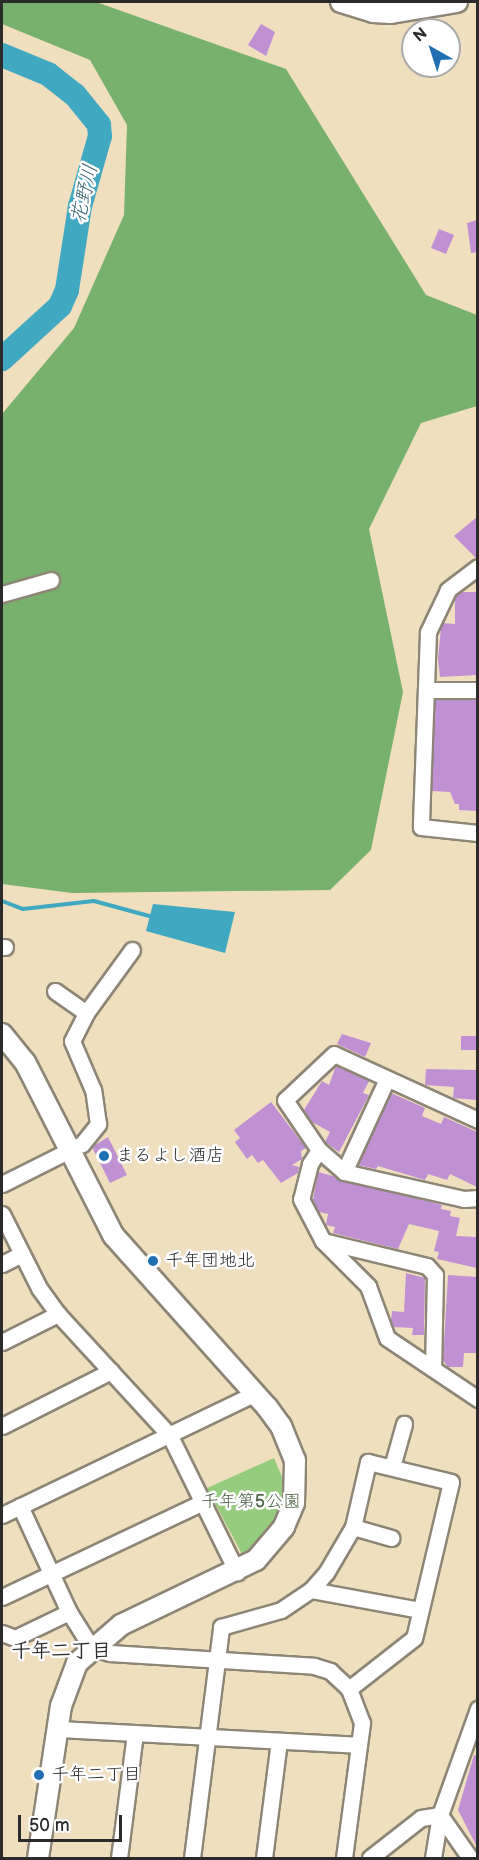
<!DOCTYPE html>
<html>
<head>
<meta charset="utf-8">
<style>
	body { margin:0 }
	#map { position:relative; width:479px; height:1860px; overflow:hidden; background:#efdfbf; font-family:"Balsamiq Sans","Klee One",sans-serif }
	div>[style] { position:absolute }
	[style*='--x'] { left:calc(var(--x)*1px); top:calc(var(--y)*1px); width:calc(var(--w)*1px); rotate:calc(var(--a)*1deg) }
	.green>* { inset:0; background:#96cc7e }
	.forest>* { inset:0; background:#78b06d }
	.water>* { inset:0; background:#40a8c0 }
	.stream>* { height:4px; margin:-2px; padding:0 2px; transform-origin:2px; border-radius:2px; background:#40a8c0 }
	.river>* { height:24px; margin:-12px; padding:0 12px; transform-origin:12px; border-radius:12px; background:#40a8c0 }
	.building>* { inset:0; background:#bf91d3 }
	.roads { filter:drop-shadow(2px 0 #8d8575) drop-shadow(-2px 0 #8d8575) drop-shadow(0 2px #8d8575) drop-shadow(0 -2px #8d8575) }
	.minor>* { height:15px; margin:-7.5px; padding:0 7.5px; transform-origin:7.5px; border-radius:7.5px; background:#fff }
	.tertiary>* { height:20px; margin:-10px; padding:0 10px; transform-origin:10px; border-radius:10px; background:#fff }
	.dots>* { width:16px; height:16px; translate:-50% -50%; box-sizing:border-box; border:3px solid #fff; border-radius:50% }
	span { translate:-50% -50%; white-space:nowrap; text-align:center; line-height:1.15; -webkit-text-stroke:5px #fff; paint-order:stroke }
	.poi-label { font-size:18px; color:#2b2b2b }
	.left { translate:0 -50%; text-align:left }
	.park-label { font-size:18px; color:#506348 }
	.water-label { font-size:20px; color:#34636e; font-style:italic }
	.neighbourhood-label { font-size:20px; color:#2b2b2b; font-weight:700 }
	.frame { position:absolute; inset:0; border:3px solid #2b2b2b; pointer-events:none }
	.north { position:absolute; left:401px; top:18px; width:60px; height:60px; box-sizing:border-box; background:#fff; border:2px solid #aaa; border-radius:50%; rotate:321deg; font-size:16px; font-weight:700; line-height:24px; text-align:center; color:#2b2b2b }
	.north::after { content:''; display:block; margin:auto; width:21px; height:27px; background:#1f6fb2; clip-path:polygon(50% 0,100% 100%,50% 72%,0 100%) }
	.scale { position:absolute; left:18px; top:1815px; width:104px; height:27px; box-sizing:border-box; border:3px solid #2b2b2b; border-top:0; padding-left:8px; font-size:18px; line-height:21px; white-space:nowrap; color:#2b2b2b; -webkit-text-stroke:4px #fff; paint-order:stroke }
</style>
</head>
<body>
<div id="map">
	<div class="green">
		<div style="clip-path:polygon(274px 1458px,285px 1484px,281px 1511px,267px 1537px,243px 1556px,207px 1488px)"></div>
	</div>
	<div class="forest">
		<div style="clip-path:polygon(2px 2px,96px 2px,286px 69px,426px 295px,477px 315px,477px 406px,421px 423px,369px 529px,403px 692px,371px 850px,330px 890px,72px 893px,2px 884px,2px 414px,74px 328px,124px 215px,127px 125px,90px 60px,2px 24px)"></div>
	</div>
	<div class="water">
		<div style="clip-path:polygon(153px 904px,235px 912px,225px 953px,146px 931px)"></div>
	</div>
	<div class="stream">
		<div style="--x:2;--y:901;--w:22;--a:21"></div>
		<div style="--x:23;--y:909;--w:71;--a:-6.4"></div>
		<div style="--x:94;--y:901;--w:61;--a:15.2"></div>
	</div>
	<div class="river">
		<div style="--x:2;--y:55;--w:50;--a:22.4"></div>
		<div style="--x:48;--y:74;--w:34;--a:38"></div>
		<div style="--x:75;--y:95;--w:38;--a:51"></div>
		<div style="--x:99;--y:125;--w:11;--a:85"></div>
		<div style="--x:100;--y:136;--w:73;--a:105.9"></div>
		<div style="--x:80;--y:206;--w:85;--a:98.8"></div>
		<div style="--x:67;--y:290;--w:17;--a:114"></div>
		<div style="--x:60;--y:306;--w:79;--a:137.6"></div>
	</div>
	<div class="building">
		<div style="clip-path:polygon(261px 24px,275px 32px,266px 56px,248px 45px)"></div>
		<div style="clip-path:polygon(477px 220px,477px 252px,471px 253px,467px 223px)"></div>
		<div style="clip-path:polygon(439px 229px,454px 235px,446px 254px,431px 248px)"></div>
		<div style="clip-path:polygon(477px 517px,477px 557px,476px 558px,454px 536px)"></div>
		<div style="clip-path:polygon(462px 592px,477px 592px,477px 675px,440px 677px,438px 659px,441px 627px,443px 623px,455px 624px,455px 597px)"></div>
		<div style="clip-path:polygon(435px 700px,477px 700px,477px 811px,459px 810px,459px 804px,455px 804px,450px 792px,432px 791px)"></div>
		<div style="clip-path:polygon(342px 1034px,371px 1043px,365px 1057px,337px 1044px)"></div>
		<div style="clip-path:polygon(461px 1036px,477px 1036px,477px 1050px,461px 1050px)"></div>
		<div style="clip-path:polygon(336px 1066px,369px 1081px,363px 1093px,369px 1095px,339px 1152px,325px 1142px,330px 1132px,312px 1122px,304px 1110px,322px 1081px,329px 1085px)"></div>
		<div style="clip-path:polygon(426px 1069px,476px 1070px,477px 1100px,453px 1098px,454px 1087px,425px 1085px)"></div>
		<div style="clip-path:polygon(391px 1093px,425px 1108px,422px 1116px,441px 1124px,444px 1117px,477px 1132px,477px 1187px,450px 1174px,447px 1180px,428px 1174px,425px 1180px,378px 1166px,376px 1169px,358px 1165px)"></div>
		<div style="clip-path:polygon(271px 1102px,306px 1148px,301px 1151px,302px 1159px,292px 1165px,299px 1167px,298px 1173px,281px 1183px,263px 1160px,258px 1163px,252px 1155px,247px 1159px,235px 1142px,240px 1138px,234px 1130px)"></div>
		<div style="clip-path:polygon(108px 1137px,127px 1175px,110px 1183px,92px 1147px)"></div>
		<div style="clip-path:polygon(318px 1172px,442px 1205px,441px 1209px,451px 1211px,450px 1216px,460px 1218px,456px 1236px,477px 1237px,477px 1268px,437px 1259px,439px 1252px,434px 1251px,439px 1231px,409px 1224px,398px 1249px,333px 1233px,335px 1227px,326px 1225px,328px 1214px,319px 1212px,313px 1200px)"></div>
		<div style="clip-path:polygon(406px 1273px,425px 1278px,424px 1335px,412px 1335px,413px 1328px,393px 1327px,391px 1321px,392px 1311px,404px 1312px)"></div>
		<div style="clip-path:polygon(448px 1275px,477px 1277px,477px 1353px,464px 1353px,463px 1367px,448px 1367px,443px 1360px)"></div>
		<div style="clip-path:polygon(474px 1755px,477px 1756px,477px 1847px,458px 1810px)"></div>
	</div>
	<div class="roads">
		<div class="minor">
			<div style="--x:478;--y:567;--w:38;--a:143"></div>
			<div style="--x:448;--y:590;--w:47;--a:115.5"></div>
			<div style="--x:428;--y:632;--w:195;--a:92.1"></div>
			<div style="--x:421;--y:827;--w:57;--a:6"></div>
			<div style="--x:2;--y:594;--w:51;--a:-15.9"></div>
			<div style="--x:427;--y:690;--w:51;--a:0"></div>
			<div style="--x:2;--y:947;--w:3;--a:0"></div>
			<div style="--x:55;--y:991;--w:38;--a:35"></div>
			<div style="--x:478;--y:1120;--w:158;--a:-155.4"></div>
			<div style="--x:334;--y:1054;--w:67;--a:136.8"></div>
			<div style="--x:285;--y:1100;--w:60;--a:55.8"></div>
			<div style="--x:319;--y:1150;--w:33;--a:41"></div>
			<div style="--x:344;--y:1172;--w:123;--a:12.7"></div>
			<div style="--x:464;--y:1199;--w:14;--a:-4"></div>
			<div style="--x:319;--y:1150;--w:17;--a:123"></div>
			<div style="--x:310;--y:1164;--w:36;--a:104"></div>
			<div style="--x:301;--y:1199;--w:47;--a:62.4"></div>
			<div style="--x:323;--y:1241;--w:64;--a:45"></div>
			<div style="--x:368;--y:1286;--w:55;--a:69.9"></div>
			<div style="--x:387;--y:1338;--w:110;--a:33.8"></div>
			<div style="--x:344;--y:1172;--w:102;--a:-65.2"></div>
			<div style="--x:2;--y:1184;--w:89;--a:-26.6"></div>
			<div style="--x:82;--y:1144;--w:26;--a:-51"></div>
			<div style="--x:98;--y:1124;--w:34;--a:-98"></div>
			<div style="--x:93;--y:1090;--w:53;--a:-113.2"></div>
			<div style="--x:72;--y:1041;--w:31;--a:-63"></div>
			<div style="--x:86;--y:1013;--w:78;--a:-53.9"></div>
			<div style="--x:2;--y:1214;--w:83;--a:63.4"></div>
			<div style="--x:39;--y:1288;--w:32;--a:54"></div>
			<div style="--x:58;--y:1314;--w:166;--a:47.4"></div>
			<div style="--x:170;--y:1436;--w:152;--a:63.8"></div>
			<div style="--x:323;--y:1241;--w:107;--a:13.5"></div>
			<div style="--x:427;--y:1266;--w:12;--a:48"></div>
			<div style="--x:435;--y:1275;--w:93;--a:91.2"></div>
			<div style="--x:2;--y:1264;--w:22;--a:-27"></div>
			<div style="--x:2;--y:1342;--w:63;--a:-26.6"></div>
			<div style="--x:2;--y:1426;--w:122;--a:-26.8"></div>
			<div style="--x:392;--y:1467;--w:45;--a:-74.4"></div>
			<div style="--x:20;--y:1506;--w:117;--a:65.2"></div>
			<div style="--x:69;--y:1612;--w:41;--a:57.8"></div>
			<div style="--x:91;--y:1647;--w:20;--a:18"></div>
			<div style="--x:110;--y:1653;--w:204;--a:3.6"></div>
			<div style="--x:314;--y:1666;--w:17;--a:17"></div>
			<div style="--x:330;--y:1671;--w:26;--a:43"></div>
			<div style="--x:349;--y:1689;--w:36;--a:69"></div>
			<div style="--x:362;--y:1723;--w:136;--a:97.6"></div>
			<div style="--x:2;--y:1515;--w:281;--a:-25.7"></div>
			<div style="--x:353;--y:1527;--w:40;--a:16"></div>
			<div style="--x:311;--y:1590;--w:111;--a:10.4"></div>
			<div style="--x:2;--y:1597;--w:222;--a:-25.3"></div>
			<div style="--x:2;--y:1633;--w:14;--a:21"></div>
			<div style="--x:15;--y:1638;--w:60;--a:-25.7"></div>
			<div style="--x:57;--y:1729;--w:302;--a:3"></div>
			<div style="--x:440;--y:1815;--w:52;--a:55.1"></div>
			<div style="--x:119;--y:1858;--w:126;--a:-82.7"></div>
			<div style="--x:192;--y:1858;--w:233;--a:-82.8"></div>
			<div style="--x:221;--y:1627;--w:62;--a:-15.8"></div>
			<div style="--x:281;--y:1610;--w:36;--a:-34"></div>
			<div style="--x:311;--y:1590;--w:23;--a:-49"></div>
			<div style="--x:326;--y:1573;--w:53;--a:-59.6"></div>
			<div style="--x:353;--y:1527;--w:67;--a:-77"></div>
			<div style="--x:368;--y:1462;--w:85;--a:13.5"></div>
			<div style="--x:451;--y:1482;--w:160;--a:103.3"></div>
			<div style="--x:414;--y:1638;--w:83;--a:141.9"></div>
			<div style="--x:264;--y:1858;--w:118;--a:-82.7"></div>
			<div style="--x:370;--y:1858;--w:65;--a:-38.1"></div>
			<div style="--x:421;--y:1818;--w:19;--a:-9"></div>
			<div style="--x:433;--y:1858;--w:44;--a:-80.8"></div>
			<div style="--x:440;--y:1815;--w:113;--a:-70.3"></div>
		</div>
		<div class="tertiary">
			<div style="--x:341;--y:2;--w:34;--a:17"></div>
			<div style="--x:373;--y:12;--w:18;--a:3"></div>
			<div style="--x:391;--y:13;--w:67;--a:-9.5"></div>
			<div style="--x:2;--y:1034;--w:36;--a:51"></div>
			<div style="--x:25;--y:1062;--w:194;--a:63"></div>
			<div style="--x:113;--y:1235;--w:231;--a:48.2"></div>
			<div style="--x:267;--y:1407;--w:24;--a:54"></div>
			<div style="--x:281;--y:1426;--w:37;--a:68"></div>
			<div style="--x:295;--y:1460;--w:43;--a:91.3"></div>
			<div style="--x:294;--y:1503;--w:26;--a:113"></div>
			<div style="--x:284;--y:1527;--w:43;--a:130.3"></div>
			<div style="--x:256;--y:1560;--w:150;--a:154.3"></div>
			<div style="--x:121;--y:1625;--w:58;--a:139.2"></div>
			<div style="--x:77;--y:1663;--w:46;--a:110.4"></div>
			<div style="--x:61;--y:1706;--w:154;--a:98.6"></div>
		</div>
	</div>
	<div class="dots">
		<div style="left:104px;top:1156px;background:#1f6fb2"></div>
		<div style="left:153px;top:1261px;background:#1f6fb2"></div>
		<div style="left:39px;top:1775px;background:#1f6fb2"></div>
	</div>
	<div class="poi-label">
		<span class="left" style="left:116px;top:1156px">まるよし酒店</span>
		<span class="left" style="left:165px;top:1261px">千年団地北</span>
		<span class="left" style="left:51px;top:1775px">千年二丁目</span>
	</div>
	<div class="park-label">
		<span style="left:251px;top:1502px">千年第5公園</span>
	</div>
	<div class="water-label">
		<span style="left:85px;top:194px;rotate:-77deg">花野川</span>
	</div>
	<div class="neighbourhood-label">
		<span style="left:61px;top:1651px">千年二丁目</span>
	</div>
	<div class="frame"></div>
	<div class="north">N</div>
	<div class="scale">50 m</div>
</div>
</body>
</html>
